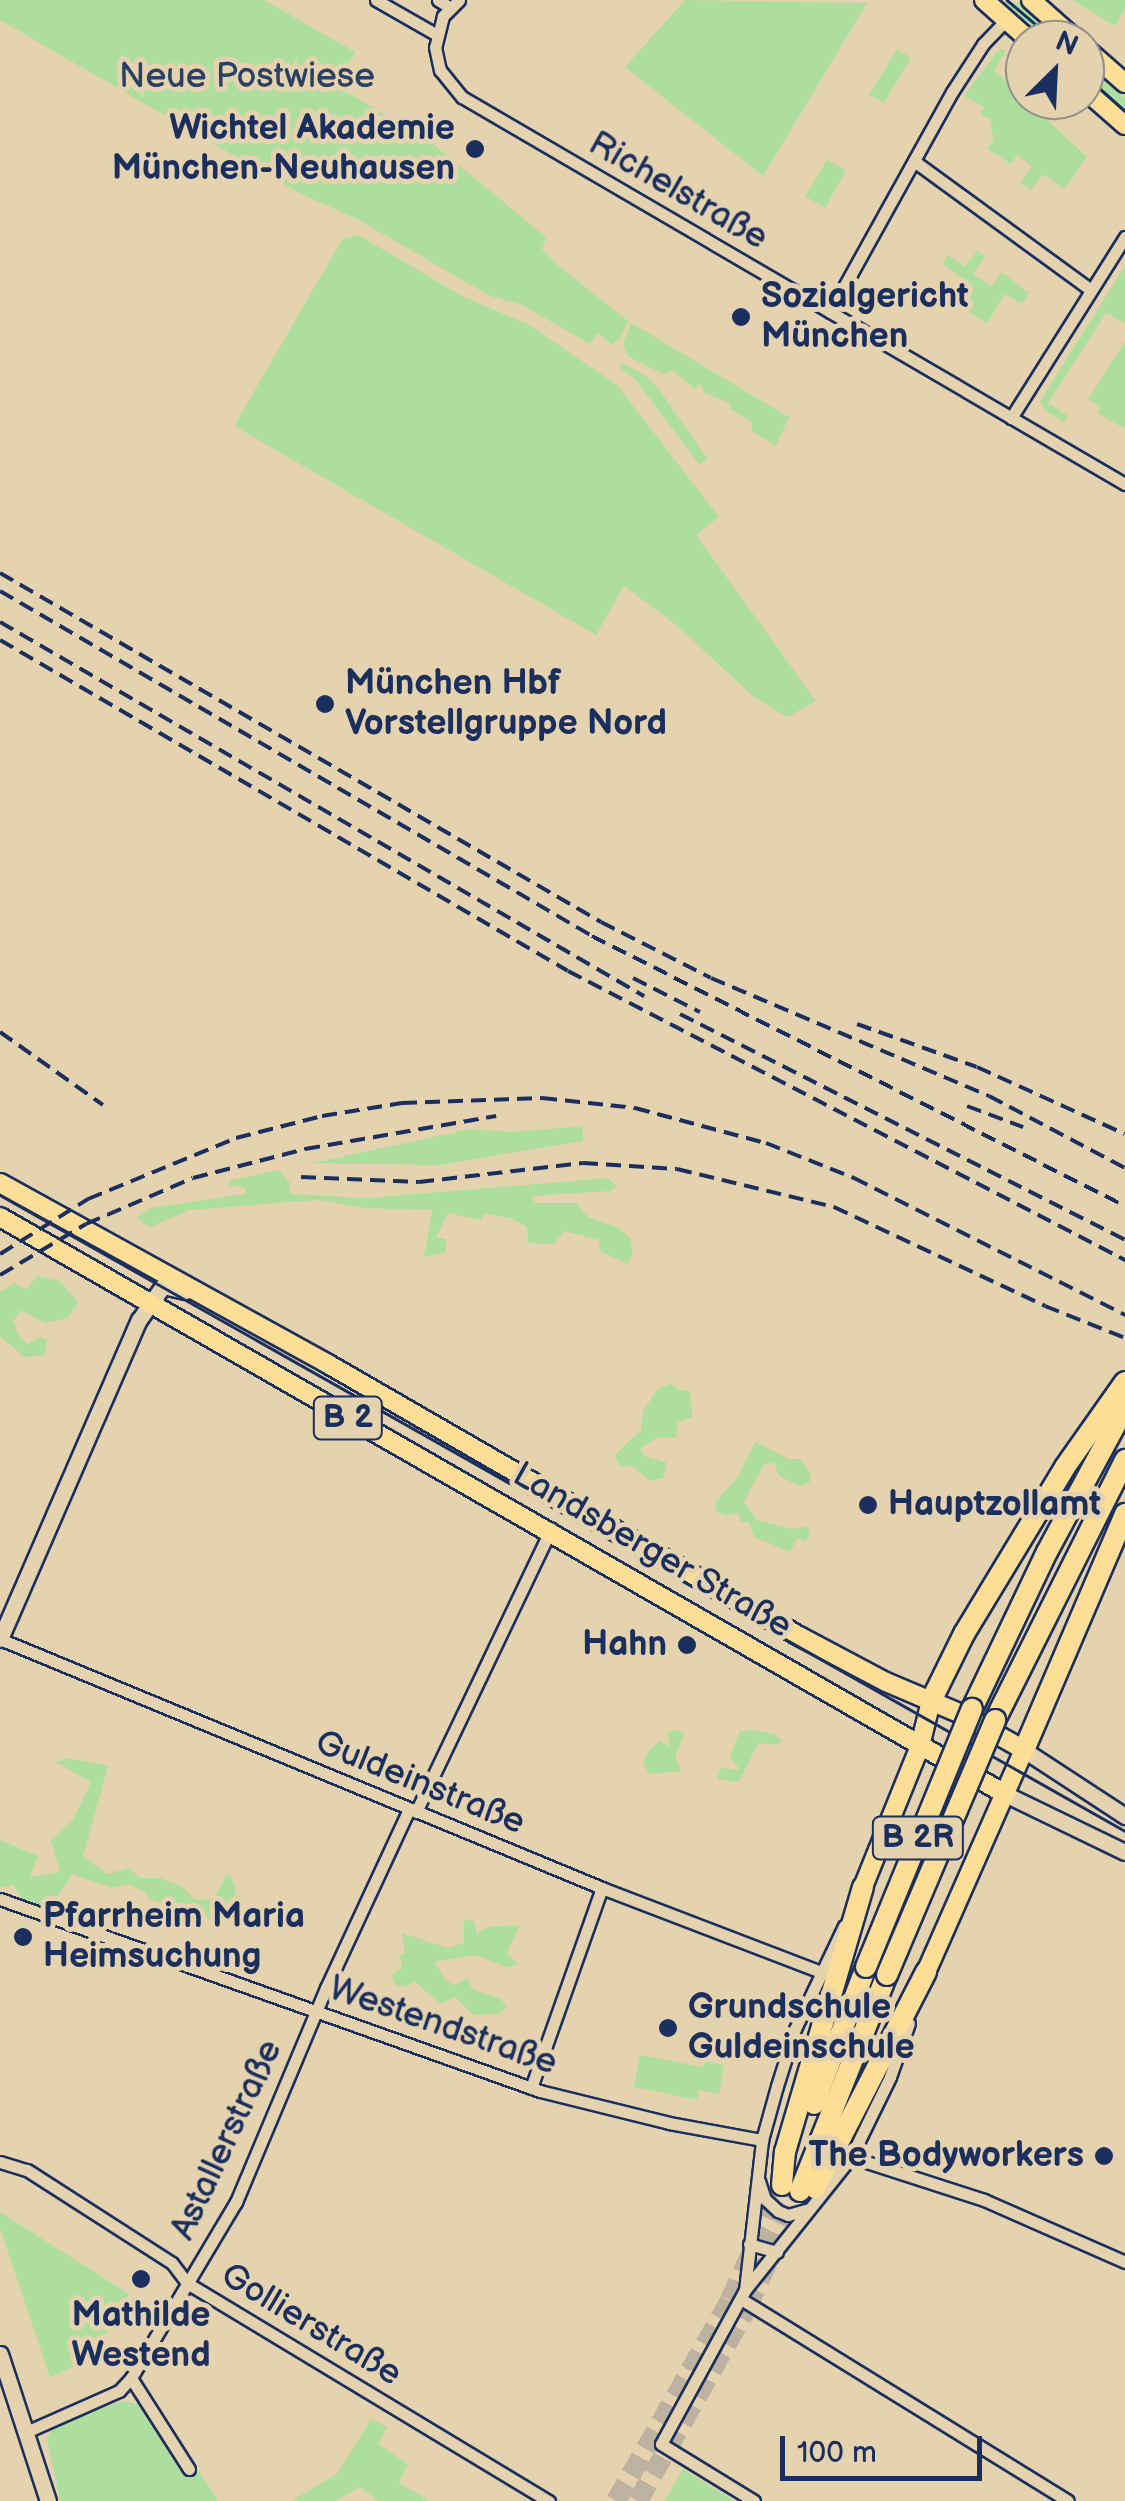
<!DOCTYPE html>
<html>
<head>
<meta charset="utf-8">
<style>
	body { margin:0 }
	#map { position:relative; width:1125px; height:2501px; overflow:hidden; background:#e5d3b0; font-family:"Balsamiq Sans",sans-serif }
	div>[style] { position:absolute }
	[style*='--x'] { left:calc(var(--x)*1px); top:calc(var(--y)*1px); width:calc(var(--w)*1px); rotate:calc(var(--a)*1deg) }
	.green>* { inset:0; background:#adde9e }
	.highway-tunnel>* { height:20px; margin-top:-10px; transform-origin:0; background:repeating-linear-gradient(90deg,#bdb2a0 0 20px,transparent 0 30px) }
	.roads { filter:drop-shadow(2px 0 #1b2f5e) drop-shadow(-2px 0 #1b2f5e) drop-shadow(0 2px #1b2f5e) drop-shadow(0 -2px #1b2f5e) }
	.street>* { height:11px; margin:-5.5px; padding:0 5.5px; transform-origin:5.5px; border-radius:5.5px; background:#e5d3b0 }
	.secondary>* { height:15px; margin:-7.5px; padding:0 7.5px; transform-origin:7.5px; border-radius:7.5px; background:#e5d3b0 }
	.primary>* { height:18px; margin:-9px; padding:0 9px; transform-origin:9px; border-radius:9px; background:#fcde96 }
	.highway>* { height:20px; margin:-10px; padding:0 10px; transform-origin:10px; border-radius:10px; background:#fcde96 }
	.tram>* { height:2.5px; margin:-1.25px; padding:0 1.25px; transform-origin:1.25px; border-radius:1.25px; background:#1b2f5e }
	.rail>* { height:4px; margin-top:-2px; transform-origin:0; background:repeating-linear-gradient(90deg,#1b2f5e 0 15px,transparent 0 23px) }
	.bridges { filter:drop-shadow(2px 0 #1b2f5e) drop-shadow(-2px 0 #1b2f5e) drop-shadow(0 2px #1b2f5e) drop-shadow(0 -2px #1b2f5e) }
	.highway-bridge>* { height:20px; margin:-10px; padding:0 10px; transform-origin:10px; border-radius:10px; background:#fcde96 }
	.dots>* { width:28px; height:28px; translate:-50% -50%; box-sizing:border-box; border:5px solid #e5d3b0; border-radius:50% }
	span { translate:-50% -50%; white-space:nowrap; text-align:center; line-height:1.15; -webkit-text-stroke:10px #e5d3b0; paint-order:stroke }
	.shield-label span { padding:2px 8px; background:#e5d3b0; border:2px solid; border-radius:8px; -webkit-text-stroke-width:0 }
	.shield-label { font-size:32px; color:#1b2f5e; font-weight:700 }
	.park-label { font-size:35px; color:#2a4064 }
	.poi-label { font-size:35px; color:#1b2f5e; font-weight:700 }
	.right { translate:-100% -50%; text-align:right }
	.left { translate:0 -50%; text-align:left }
	.street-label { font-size:35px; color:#1b2f5e }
	.north { position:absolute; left:1005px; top:20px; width:100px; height:100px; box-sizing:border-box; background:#e5d3b0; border:2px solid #94918f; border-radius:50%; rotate:24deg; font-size:28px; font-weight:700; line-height:40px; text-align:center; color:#1b2f5e }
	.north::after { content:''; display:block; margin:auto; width:35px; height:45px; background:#1b2f5e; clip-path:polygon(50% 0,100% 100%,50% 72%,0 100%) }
	.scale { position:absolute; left:780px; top:2436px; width:202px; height:45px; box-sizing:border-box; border:5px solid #1b2f5e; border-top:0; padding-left:12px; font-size:30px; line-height:35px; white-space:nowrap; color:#1b2f5e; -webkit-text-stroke:8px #e5d3b0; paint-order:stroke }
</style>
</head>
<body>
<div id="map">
	<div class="green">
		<div style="clip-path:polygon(0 0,264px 0,355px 52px,336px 86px,427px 139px,546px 237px,542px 249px,556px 264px,628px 321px,621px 337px,612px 345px,597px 333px,590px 344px,522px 305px,490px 296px,357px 219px,297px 192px,0 20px)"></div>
		<div style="clip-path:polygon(685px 0,867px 3px,763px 176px,625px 67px)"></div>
		<div style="clip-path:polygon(996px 0,1016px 4px,1020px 1px,1060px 40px,1038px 40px,1007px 16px)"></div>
		<div style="clip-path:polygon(1072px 0,1125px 0,1125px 9px,1115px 26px)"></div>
		<div style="clip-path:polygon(897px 49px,911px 58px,884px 103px,869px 95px)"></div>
		<div style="clip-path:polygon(999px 49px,1006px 51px,994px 70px,1087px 157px,1064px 189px,1043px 174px,1031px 190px,1020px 182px,1032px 166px,1017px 155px,1011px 164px,987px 149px,993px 140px,991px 120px,981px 114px,984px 107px,964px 96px)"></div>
		<div style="clip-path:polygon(1085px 63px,1125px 98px,1125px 116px,1085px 82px)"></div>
		<div style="clip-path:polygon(827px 160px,846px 170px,825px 208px,805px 196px)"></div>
		<div style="clip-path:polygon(358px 235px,464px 297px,529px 325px,617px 385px,719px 517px,696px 535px,816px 701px,787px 717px,754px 697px,675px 624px,624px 586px,596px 635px,234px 426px,343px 238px)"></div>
		<div style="clip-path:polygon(977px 251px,985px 256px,973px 274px,991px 286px,1002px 272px,1029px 293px,1022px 304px,1005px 294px,987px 323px,954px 304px,966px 282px,943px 264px,948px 255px,965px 267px)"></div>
		<div style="clip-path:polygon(1125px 266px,1125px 324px,1106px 313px,1048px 403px,1068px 416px,1064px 422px,1045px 410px,1040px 401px)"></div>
		<div style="clip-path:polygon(631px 323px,789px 417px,776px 446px,752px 431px,752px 422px,730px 409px,730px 403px,704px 393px,701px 384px,695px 389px,673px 371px,663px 374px,628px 356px,623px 345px)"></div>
		<div style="clip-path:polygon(1125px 341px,1125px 429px,1097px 413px,1100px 407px,1088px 399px)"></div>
		<div style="clip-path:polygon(621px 362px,646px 376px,660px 391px,707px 458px,704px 462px,699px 464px,635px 379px,620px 368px)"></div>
		<div style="clip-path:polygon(582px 1126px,583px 1141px,440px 1165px,312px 1163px,471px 1129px,510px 1132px)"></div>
		<div style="clip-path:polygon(279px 1170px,290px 1183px,290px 1194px,366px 1198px,608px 1178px,617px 1186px,611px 1191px,532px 1196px,535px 1203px,576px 1203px,588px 1217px,619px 1228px,630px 1238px,633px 1253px,627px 1264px,600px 1251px,599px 1240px,564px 1231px,554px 1244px,528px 1243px,527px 1227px,510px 1218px,484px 1214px,480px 1220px,448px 1213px,436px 1237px,446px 1239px,446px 1252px,424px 1257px,432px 1210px,365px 1208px,319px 1200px,190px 1210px,150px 1227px,137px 1218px,150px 1208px,245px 1194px,246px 1188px,228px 1185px,232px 1180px)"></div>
		<div style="clip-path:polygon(37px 1276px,60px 1281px,78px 1303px,68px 1318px,45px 1323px,21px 1310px,13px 1321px,19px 1336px,27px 1344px,41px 1337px,47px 1340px,45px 1355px,24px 1357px,0 1336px,0 1292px,14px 1283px,27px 1289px)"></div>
		<div style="clip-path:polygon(671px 1383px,679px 1390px,690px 1391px,692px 1417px,678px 1422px,676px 1438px,657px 1437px,640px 1449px,645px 1456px,667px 1463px,663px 1478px,650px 1481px,632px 1466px,621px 1467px,614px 1456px,641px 1430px,643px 1411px,657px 1390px)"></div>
		<div style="clip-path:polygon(755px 1442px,789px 1459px,800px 1459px,811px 1474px,809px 1483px,800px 1486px,779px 1476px,774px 1463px,764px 1464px,744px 1502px,757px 1520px,793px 1529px,808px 1526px,809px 1537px,804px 1541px,797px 1538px,790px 1552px,754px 1537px,750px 1523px,740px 1521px,738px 1513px,726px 1516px,715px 1510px,716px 1501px,737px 1478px)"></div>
		<div style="clip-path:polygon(679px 1730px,684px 1735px,675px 1756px,681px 1771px,649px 1774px,643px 1763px,647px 1753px,660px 1741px,670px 1747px,667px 1732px)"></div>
		<div style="clip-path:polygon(751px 1730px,775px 1734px,781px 1741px,778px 1745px,758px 1743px,739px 1782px,717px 1779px,720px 1768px,740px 1770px,730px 1757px,740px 1731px)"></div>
		<div style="clip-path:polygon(68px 1758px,108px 1766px,83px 1856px,107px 1874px,128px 1868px,141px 1878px,160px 1878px,182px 1887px,196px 1900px,214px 1899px,225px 1877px,230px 1875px,236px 1889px,231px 1917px,219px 1921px,149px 1899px,145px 1892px,128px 1884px,112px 1888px,72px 1874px,50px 1910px,22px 1898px,13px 1885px,0 1888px,0 1840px,38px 1856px,30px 1877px,60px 1872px,51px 1840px,73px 1820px,91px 1782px,56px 1762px)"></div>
		<div style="clip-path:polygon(464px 1920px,474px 1921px,477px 1934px,487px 1927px,520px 1925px,507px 1953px,518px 1964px,508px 1968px,476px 1955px,434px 1962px,446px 1980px,454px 1985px,468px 1978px,472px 1989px,501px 1999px,507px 2008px,498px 2014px,473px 2015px,455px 1997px,441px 2004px,414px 1981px,405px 1987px,395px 1985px,392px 1975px,402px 1968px,400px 1956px,405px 1952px,402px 1933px,447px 1948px,464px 1943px)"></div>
		<div style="clip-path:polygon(640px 2055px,703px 2067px,705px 2061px,724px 2065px,719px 2094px,699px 2090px,697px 2100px,634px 2087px)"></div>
		<div style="clip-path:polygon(0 2212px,129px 2294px,89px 2360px,50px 2377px,0 2228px)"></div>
		<div style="clip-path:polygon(123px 2401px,138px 2404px,183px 2476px,198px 2469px,218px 2501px,60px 2501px,47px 2439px,53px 2425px)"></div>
		<div style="clip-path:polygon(371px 2419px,387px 2427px,378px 2444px,408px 2464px,399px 2483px,430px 2501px,379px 2501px,359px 2487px,336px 2501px,291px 2501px,337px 2474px)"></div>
		<div style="clip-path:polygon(683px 2469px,735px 2501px,664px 2501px)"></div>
	</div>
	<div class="highway-tunnel">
		<div style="--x:616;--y:2501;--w:231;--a:-60.4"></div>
		<div style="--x:730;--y:2300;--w:126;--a:-65.7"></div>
		<div style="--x:638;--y:2501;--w:222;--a:-60.5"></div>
		<div style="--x:747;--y:2308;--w:128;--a:-65.6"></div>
	</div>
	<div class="roads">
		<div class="street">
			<div style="--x:376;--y:0;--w:70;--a:29.8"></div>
			<div style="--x:438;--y:0;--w:15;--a:32"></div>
			<div style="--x:459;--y:0;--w:23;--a:135"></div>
			<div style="--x:443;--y:16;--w:32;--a:104"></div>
			<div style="--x:435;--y:47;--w:24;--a:78"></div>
			<div style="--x:440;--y:70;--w:35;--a:51"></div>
			<div style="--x:462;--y:97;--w:768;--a:30.27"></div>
			<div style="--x:914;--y:161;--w:219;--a:36.1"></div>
			<div style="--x:830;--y:312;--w:252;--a:-61"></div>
			<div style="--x:952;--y:92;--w:57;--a:-57.1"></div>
			<div style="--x:983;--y:44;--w:33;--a:-46"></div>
			<div style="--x:1011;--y:418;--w:214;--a:-57.8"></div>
			<div style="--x:0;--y:1639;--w:651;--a:22.47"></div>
			<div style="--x:602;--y:1888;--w:235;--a:21"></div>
			<div style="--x:416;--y:1812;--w:314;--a:-64.5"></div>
			<div style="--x:0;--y:1899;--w:573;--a:19.57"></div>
			<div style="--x:540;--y:2091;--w:133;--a:13.9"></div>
			<div style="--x:669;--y:2123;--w:95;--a:10.4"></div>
			<div style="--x:531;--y:2088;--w:212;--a:-70.5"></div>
			<div style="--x:851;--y:2157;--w:140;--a:17.9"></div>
			<div style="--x:984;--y:2200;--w:154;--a:23.7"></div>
			<div style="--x:0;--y:2162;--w:28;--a:17"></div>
			<div style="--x:27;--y:2170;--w:172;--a:32.7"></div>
			<div style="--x:172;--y:2263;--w:25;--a:53"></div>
			<div style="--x:187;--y:2283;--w:423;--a:31.1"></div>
			<div style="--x:759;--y:2181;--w:19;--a:72"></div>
			<div style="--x:765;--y:2199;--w:18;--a:43"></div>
			<div style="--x:778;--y:2211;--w:11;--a:22"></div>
			<div style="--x:788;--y:2215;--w:19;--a:-16"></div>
			<div style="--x:749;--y:2244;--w:29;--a:16"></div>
			<div style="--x:745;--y:2290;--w:151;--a:-83.5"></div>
			<div style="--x:762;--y:2140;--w:56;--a:-74.5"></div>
			<div style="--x:777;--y:2086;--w:60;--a:-72.5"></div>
			<div style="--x:795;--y:2029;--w:114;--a:-64.6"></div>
			<div style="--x:741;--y:2299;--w:384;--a:31.7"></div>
			<div style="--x:131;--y:2378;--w:108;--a:57.5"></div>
			<div style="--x:26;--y:2432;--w:102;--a:-23.8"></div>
			<div style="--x:119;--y:2391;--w:18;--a:-47"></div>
			<div style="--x:131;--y:2378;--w:205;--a:-59.2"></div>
			<div style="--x:236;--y:2202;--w:232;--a:-67.2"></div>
			<div style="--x:326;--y:1988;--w:197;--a:-65.1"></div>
			<div style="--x:754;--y:2501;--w:109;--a:-148.5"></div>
			<div style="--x:661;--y:2444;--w:175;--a:-61.4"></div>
			<div style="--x:745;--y:2290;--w:170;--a:-51.4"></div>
			<div style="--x:851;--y:2157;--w:89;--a:-64"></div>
			<div style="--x:890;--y:2077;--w:57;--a:-70.6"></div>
		</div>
		<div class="secondary">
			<div style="--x:0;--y:1639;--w:348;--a:-66.5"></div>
			<div style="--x:139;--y:1320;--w:42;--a:-54.8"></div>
			<div style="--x:163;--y:1286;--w:23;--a:13"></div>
			<div style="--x:1024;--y:1750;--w:121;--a:33.2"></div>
			<div style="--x:1005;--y:1794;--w:133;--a:25.8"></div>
			<div style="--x:0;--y:2354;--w:155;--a:71.9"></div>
		</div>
		<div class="primary">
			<div style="--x:984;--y:0;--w:60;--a:41.6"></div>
			<div style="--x:1031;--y:0;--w:60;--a:41.6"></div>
			<div style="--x:1085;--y:48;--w:53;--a:41.2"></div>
			<div style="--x:1085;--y:90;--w:53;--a:41.2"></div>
			<div style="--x:0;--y:1183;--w:375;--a:28.9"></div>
			<div style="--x:328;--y:1364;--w:544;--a:30.01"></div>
			<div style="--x:799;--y:1636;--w:98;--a:27.9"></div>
			<div style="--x:886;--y:1682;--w:79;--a:23"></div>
			<div style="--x:959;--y:1713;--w:75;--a:29.6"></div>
			<div style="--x:1024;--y:1750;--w:243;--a:113.8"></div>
			<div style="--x:0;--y:1217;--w:1159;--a:29.86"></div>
			<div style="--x:863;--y:1887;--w:152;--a:-68"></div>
			<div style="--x:920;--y:1746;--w:46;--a:-76.3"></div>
		</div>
		<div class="highway">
			<div style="--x:931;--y:1701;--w:75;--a:-63.8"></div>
			<div style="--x:964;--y:1634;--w:195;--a:-58.8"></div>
			<div style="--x:1065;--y:1467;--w:104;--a:-54.8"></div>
			<div style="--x:972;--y:1709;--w:174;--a:-64.5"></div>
			<div style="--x:1047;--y:1552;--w:165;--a:-61.7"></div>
			<div style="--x:995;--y:1720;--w:291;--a:-63.4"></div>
			<div style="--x:1024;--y:1750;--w:257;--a:-66.8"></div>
			<div style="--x:814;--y:2104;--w:147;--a:-69.2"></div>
			<div style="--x:782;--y:2185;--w:33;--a:-85"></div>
			<div style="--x:785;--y:2152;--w:276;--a:-73.6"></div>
			<div style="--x:815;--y:2188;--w:243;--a:-62.8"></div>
			<div style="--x:800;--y:2191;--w:233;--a:-68.1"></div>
		</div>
	</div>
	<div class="tram">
		<div style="--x:1007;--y:0;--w:62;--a:40.4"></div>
		<div style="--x:1085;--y:75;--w:54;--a:42"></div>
		<div style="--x:0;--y:1195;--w:1292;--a:29.48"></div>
	</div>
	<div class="rail">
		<div style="--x:0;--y:573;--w:695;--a:30.14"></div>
		<div style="--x:601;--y:922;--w:123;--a:27"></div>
		<div style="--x:711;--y:978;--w:302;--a:23"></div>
		<div style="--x:989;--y:1096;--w:154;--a:27.9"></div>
		<div style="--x:0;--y:591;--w:685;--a:30.23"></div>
		<div style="--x:592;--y:936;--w:597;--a:26.87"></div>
		<div style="--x:0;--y:622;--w:745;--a:30.15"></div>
		<div style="--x:0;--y:640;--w:657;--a:30.23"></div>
		<div style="--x:568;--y:971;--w:628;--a:27.42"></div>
		<div style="--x:633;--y:978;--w:75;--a:26.9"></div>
		<div style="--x:680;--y:1014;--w:499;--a:26.9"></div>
		<div style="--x:857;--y:1024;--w:127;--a:19.7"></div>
		<div style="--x:977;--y:1067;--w:162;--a:24.4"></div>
		<div style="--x:0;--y:1032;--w:126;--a:35.3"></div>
		<div style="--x:967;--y:1106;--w:60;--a:20.6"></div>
		<div style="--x:301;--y:1177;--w:118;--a:2.4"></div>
		<div style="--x:419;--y:1182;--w:165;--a:-6.6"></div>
		<div style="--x:583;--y:1163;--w:94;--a:3.7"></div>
		<div style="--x:677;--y:1169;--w:162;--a:13.6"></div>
		<div style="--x:834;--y:1207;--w:233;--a:25.1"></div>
		<div style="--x:1045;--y:1306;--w:86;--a:21.8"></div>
		<div style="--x:0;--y:1254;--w:104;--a:-32"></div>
		<div style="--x:88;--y:1199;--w:160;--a:-22.4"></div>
		<div style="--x:236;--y:1138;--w:89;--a:-14.3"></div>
		<div style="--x:322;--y:1116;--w:81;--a:-9.2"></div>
		<div style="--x:402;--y:1103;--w:140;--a:-2"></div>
		<div style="--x:542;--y:1098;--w:94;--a:6.1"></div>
		<div style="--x:635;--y:1108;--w:136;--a:15"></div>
		<div style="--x:766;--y:1143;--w:95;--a:21.7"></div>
		<div style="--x:854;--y:1178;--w:304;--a:26.8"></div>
		<div style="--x:0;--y:1275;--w:100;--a:-30.7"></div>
		<div style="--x:86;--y:1224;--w:116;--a:-23.3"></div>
		<div style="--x:193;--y:1178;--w:116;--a:-14.5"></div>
		<div style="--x:305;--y:1149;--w:194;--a:-9.8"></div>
	</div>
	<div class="bridges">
		<div class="highway-bridge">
			<div style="--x:866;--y:1967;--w:279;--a:-67.7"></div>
			<div style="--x:887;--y:1975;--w:277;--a:-67"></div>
		</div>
	</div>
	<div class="dots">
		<div style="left:475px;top:149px;background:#1b2f5e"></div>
		<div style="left:741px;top:317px;background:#1b2f5e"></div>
		<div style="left:325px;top:704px;background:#1b2f5e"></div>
		<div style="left:868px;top:1505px;background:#1b2f5e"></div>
		<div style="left:687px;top:1645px;background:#1b2f5e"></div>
		<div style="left:23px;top:1937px;background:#1b2f5e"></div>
		<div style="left:668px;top:2028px;background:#1b2f5e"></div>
		<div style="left:1104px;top:2156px;background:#1b2f5e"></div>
		<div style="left:141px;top:2279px;background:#1b2f5e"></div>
	</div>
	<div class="shield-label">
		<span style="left:348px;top:1418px">B 2</span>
		<span style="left:918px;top:1838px">B 2R</span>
	</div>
	<div class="park-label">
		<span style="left:247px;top:77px">Neue Postwiese</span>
	</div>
	<div class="poi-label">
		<span class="right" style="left:455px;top:149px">Wichtel Akademie<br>München-Neuhausen</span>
		<span class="left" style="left:761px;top:317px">Sozialgericht<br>München</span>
		<span class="left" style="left:345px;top:704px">München Hbf<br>Vorstellgruppe Nord</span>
		<span class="left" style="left:888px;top:1505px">Hauptzollamt</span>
		<span class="right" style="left:667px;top:1645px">Hahn</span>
		<span class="left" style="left:43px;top:1937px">Pfarrheim Maria<br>Heimsuchung</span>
		<span class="left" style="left:688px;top:2028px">Grundschule<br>Guldeinschule</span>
		<span class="right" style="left:1084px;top:2156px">The Bodyworkers</span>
		<span style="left:141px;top:2336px">Mathilde<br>Westend</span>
	</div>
	<div class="street-label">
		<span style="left:678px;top:191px;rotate:30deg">Richelstraße</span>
		<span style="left:652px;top:1551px;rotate:30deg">Landsberger Straße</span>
		<span style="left:420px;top:1783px;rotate:22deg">Guldeinstraße</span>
		<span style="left:443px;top:2026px;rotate:19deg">Westendstraße</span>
		<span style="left:227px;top:2140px;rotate:-65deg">Astallerstraße</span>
		<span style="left:311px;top:2325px;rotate:31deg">Gollierstraße</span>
	</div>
	<div class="north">N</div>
	<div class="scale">100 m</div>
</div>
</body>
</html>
